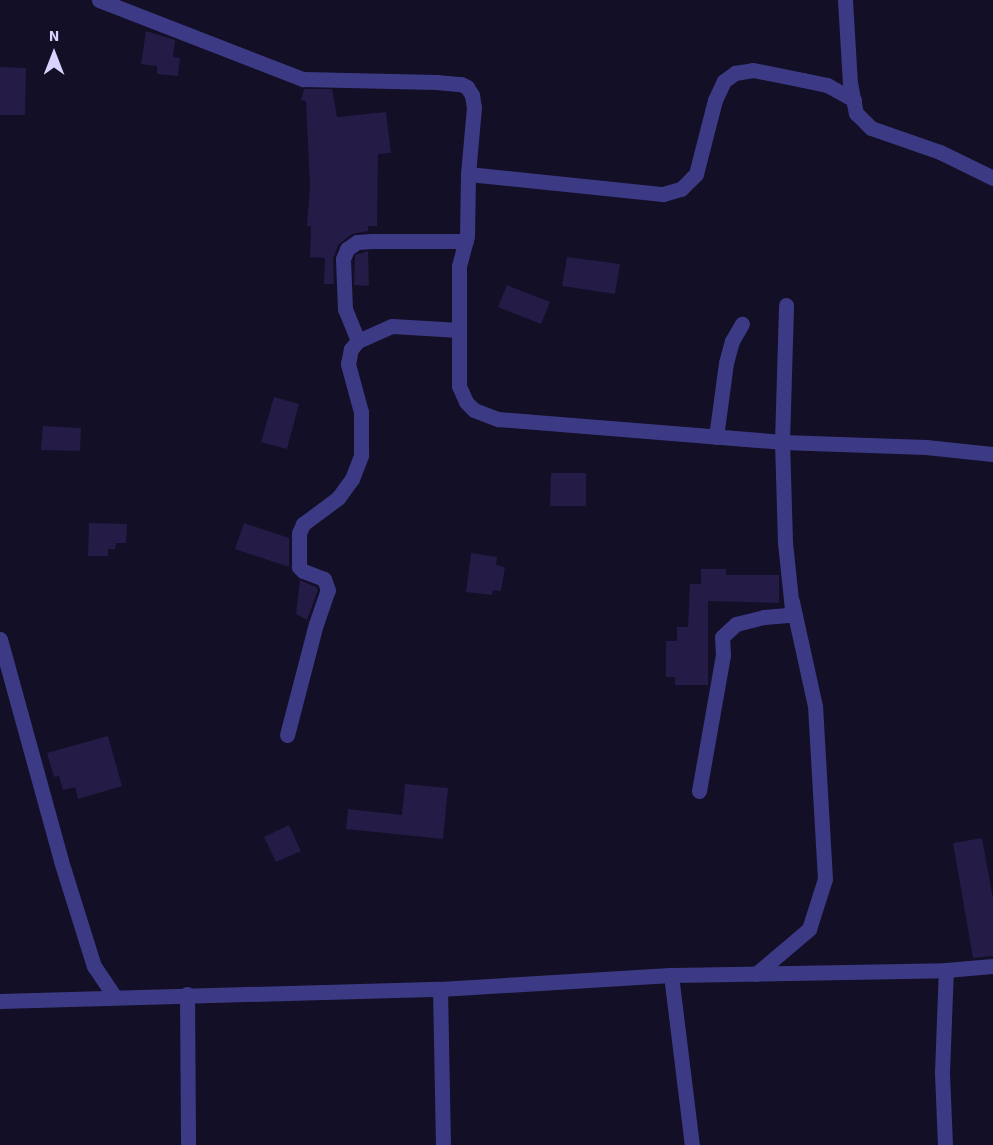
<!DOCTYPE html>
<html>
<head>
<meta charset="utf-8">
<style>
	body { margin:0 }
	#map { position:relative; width:993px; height:1145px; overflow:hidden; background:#130f26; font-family:"Source Sans 3",sans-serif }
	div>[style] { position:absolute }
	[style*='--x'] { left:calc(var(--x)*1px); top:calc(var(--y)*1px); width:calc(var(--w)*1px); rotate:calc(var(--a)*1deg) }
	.building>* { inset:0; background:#241b47 }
	.minor>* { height:15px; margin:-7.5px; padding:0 7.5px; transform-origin:7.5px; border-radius:7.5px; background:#3d3a85 }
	span { translate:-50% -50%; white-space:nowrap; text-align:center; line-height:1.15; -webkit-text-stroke:4.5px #130f26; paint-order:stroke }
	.north { position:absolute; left:24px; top:24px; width:60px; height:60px; -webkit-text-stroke:4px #130f26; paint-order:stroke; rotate:0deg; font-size:16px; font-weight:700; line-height:24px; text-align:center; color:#d9d4ff }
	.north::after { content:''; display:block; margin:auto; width:21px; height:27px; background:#d9d4ff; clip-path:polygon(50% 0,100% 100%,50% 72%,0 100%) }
</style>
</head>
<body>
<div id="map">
	<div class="building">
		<div style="clip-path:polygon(146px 31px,175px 40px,173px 57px,180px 58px,178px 76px,157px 74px,157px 66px,141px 64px)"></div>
		<div style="clip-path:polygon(0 67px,26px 68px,25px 115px,0 115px)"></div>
		<div style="clip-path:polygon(304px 89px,332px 89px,337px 117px,386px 112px,391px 153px,378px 154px,377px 226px,368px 226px,368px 231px,352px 234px,338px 245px,333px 259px,334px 284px,324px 284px,325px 258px,310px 257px,311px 226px,307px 226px,310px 186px,306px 101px,301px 100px)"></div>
		<div style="clip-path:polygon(368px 251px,369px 286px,354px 285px,355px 255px)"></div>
		<div style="clip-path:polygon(567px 257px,620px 264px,615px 294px,562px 286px)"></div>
		<div style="clip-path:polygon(507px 285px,550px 302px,541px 324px,498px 307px)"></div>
		<div style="clip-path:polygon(274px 397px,299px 404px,287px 449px,261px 442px)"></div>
		<div style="clip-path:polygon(43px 426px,81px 428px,80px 451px,41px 450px)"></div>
		<div style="clip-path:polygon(551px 473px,586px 473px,586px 506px,550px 506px)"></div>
		<div style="clip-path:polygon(89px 523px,127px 524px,126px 543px,116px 543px,115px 549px,108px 549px,108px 556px,88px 556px)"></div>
		<div style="clip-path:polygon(244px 523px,289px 538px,289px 567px,235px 549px)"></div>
		<div style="clip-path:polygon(471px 553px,497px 557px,496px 565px,505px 567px,501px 591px,493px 590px,492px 595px,466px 592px)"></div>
		<div style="clip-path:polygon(701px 569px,726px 569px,726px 575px,779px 575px,779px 603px,708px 601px,708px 685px,675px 685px,675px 677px,666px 677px,666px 641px,677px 641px,677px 627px,688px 627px,690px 584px,701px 584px)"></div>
		<div style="clip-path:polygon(300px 580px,316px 587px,318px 590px,307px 620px,296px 614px)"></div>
		<div style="clip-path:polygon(108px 736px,122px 786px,78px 799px,75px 787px,63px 790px,59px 776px,54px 777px,47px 753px)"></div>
		<div style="clip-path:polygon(405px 784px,448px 788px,443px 839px,346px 829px,348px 809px,402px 815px)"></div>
		<div style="clip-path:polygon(289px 825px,301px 851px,276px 862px,264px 837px)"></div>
		<div style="clip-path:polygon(982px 838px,993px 899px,993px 956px,973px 958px,953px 843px)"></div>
	</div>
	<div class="minor">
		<div style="--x:99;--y:0;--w:219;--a:21.2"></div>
		<div style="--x:303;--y:79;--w:133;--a:1.3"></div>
		<div style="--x:436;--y:82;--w:25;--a:5"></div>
		<div style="--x:461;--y:84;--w:7;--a:27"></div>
		<div style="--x:467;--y:87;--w:9;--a:58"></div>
		<div style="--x:472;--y:95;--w:12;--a:81"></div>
		<div style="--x:474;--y:107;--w:67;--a:95.1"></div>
		<div style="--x:468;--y:174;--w:62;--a:90.9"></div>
		<div style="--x:467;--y:236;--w:31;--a:105"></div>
		<div style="--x:459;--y:266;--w:120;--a:90"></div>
		<div style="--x:459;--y:386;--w:17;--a:66"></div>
		<div style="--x:466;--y:402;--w:11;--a:45"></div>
		<div style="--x:474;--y:410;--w:26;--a:21"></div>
		<div style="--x:498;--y:419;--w:285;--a:4.6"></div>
		<div style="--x:782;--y:442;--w:144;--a:2"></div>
		<div style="--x:926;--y:447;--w:67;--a:6"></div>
		<div style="--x:845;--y:0;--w:83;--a:86.6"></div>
		<div style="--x:850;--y:83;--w:31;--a:79"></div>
		<div style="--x:856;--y:113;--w:21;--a:45"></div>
		<div style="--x:871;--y:128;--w:73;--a:19.2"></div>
		<div style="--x:940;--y:152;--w:59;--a:26.1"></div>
		<div style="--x:468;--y:174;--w:196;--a:5.9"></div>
		<div style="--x:663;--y:194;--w:19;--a:-16"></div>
		<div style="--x:681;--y:189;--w:21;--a:-45"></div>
		<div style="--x:696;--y:174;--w:76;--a:-75.6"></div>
		<div style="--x:715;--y:100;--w:21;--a:-65"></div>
		<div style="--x:724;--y:81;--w:14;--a:-36"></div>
		<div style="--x:735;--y:73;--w:18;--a:-9"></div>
		<div style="--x:753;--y:70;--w:51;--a:11.3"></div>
		<div style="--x:803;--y:80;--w:25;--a:12"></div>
		<div style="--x:827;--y:85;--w:31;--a:29"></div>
		<div style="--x:358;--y:341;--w:35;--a:-112"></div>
		<div style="--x:345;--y:309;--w:50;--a:-92.3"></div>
		<div style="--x:343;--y:259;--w:11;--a:-68"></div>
		<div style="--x:347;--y:249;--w:12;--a:-35"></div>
		<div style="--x:357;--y:242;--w:15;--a:-4"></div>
		<div style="--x:372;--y:241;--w:94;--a:0"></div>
		<div style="--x:716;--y:437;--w:75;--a:-82.3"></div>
		<div style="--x:726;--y:363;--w:23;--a:-75"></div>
		<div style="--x:732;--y:341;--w:20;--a:-60"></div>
		<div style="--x:0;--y:639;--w:230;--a:74.6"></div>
		<div style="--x:61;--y:861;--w:110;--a:72.6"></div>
		<div style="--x:94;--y:966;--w:37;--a:56"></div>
		<div style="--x:287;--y:735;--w:115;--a:-75.4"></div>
		<div style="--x:316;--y:624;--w:36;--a:-71"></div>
		<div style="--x:328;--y:590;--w:12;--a:-110"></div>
		<div style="--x:324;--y:579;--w:22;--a:-159"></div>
		<div style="--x:303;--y:571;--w:6;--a:-135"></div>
		<div style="--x:299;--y:567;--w:34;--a:-90"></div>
		<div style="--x:299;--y:533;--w:10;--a:-66"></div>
		<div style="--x:303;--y:524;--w:44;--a:-36.6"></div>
		<div style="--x:338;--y:498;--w:24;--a:-54"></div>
		<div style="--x:352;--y:479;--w:26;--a:-69"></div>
		<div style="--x:361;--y:455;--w:43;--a:-90"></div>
		<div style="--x:361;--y:412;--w:50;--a:-105.2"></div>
		<div style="--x:348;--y:364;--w:15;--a:-79"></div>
		<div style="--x:351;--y:349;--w:11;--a:-49"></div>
		<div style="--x:358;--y:341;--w:37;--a:-24"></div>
		<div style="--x:392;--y:326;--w:67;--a:3.4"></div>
		<div style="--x:699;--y:791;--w:138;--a:-80"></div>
		<div style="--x:723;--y:655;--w:18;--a:-93"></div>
		<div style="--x:722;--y:637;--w:19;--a:-43"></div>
		<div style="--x:736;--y:624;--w:29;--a:-14"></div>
		<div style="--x:764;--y:617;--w:24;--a:-5"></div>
		<div style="--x:788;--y:615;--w:7;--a:-56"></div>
		<div style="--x:792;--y:609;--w:67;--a:-96"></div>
		<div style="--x:785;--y:542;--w:100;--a:-91.7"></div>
		<div style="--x:782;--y:442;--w:137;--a:-88.3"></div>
		<div style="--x:756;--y:974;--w:70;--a:-40.3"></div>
		<div style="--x:809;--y:929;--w:52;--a:-72.3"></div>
		<div style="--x:825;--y:879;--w:173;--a:-93.3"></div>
		<div style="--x:815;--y:706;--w:107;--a:-102.4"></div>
		<div style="--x:671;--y:975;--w:171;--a:83"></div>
		<div style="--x:440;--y:989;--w:156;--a:88.9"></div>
		<div style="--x:187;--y:994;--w:151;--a:89.6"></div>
		<div style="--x:0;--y:1001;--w:440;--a:-1.6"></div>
		<div style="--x:440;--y:989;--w:231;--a:-3.5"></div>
		<div style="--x:671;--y:975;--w:275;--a:-1"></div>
		<div style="--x:946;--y:970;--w:47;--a:-4.9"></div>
		<div style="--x:945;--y:1145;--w:73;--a:-92.4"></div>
		<div style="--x:942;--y:1072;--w:102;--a:-87.8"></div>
	</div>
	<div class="north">N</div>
</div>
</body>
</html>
